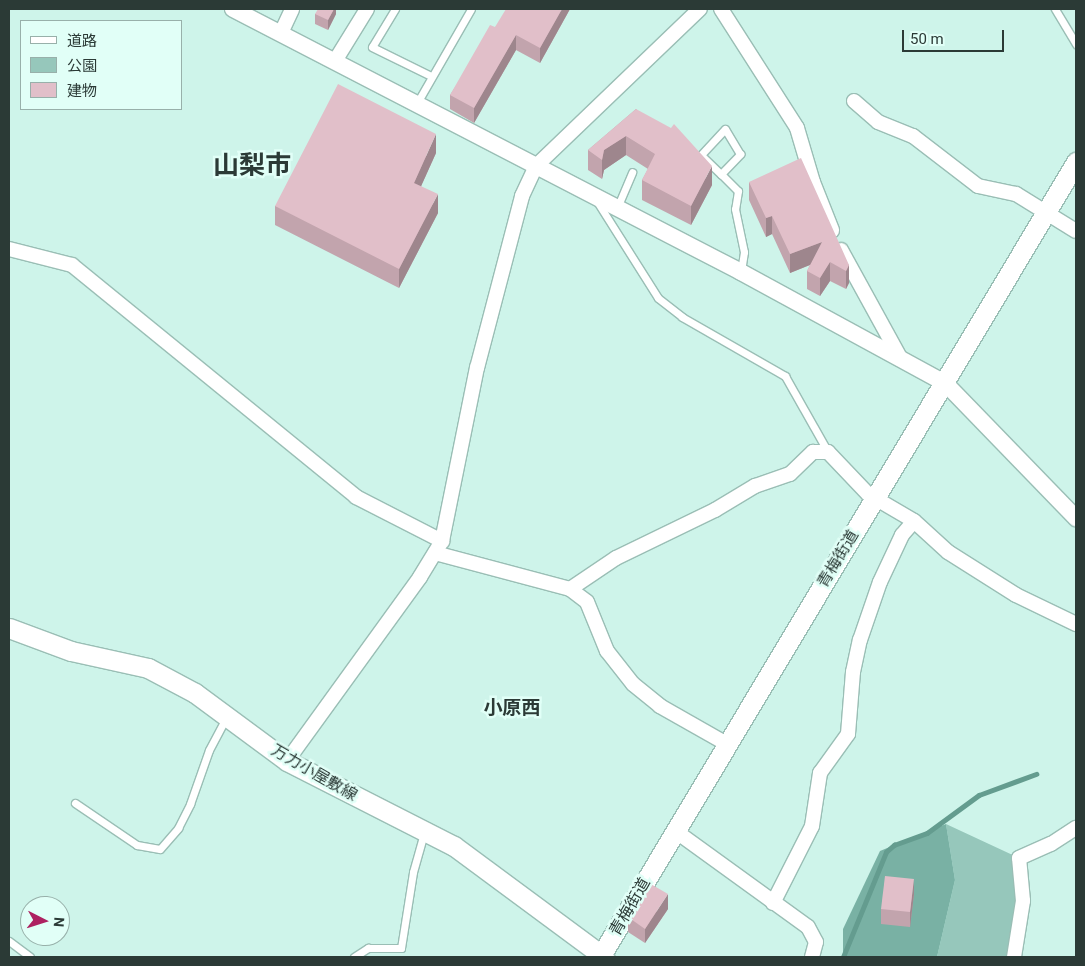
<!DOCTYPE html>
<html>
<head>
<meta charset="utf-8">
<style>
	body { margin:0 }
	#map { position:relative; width:1085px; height:966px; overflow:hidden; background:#cef4ea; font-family:Roboto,"Noto Sans JP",sans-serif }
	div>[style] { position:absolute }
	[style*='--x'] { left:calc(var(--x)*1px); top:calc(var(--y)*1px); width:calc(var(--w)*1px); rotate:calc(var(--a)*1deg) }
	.green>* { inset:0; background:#96c7bb }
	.forest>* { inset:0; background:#79b1a4 }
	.stream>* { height:4.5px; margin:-2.25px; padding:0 2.25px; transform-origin:2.25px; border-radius:2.25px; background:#649c8f }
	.roads { filter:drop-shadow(1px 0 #9abeb5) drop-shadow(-1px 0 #9abeb5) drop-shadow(0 1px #9abeb5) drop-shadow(0 -1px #9abeb5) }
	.service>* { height:7px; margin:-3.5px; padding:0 3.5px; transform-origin:3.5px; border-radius:3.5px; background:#fff }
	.minor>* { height:14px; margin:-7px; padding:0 7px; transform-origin:7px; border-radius:7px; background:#fff }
	.tertiary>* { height:16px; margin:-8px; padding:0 8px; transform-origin:8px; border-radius:8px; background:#fff }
	.secondary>* { height:19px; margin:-9.5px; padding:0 9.5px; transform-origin:9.5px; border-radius:9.5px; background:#fff }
	.wall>* { inset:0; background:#c2a4ad }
	.shaded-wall>* { inset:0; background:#9e868d }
	.building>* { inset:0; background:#e1bfc9 }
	span { translate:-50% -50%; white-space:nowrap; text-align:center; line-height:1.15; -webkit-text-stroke:5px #e1fff7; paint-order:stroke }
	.street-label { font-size:16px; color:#2b3a36 }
	.quarter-label { font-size:19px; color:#2b3a36; font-weight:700 }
	.town-label { font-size:26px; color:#2b3a36; font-weight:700 }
	.frame { position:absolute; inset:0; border:10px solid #2b3a36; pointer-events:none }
	.legend { position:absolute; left:20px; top:20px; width:162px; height:90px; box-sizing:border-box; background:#e1fff7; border:1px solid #98b0aa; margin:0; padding:6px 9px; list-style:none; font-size:15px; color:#2b3a36 }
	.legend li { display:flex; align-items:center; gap:10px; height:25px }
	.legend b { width:25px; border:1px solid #98b0aa }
	.north { position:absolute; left:20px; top:896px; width:50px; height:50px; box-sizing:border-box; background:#e1fff7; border:1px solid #98b0aa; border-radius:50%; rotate:95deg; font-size:14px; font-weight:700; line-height:20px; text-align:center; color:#2b3a36 }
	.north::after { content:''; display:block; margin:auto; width:18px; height:22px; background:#ad2161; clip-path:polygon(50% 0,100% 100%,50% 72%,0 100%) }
	.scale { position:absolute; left:902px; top:30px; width:102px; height:22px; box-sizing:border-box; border:2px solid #2b3a36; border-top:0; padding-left:6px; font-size:15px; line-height:18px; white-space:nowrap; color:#2b3a36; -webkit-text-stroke:4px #e1fff7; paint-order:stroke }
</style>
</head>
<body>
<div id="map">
	<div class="green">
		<div style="clip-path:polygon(946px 824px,1019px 858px,1014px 957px,937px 957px,955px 880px)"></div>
	</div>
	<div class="forest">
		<div style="clip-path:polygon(946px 824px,955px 880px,937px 957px,843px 957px,843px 929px,880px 851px)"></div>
	</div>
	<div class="stream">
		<div style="--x:843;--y:957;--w:113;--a:-67.7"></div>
		<div style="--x:886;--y:852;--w:11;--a:-41"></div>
		<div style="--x:894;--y:845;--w:35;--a:-20"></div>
		<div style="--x:927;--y:833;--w:64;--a:-36.2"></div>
		<div style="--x:979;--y:795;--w:61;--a:-20.2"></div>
	</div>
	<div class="roads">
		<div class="service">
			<div style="--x:395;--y:9;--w:44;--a:121.2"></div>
			<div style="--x:372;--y:47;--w:66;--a:26.2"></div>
			<div style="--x:1055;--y:9;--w:41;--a:59"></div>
			<div style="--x:417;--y:103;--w:108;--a:-60.1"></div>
			<div style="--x:721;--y:174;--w:28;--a:-46"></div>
			<div style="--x:740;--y:154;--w:29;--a:-121"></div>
			<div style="--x:725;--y:129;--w:35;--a:133"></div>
			<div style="--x:701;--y:155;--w:28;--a:44"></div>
			<div style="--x:721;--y:174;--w:24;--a:45"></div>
			<div style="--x:738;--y:191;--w:18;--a:99"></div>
			<div style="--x:735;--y:209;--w:44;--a:78.2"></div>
			<div style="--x:744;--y:252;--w:19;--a:99"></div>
			<div style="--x:598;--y:203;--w:112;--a:57.7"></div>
			<div style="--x:658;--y:298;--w:31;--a:38"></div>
			<div style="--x:682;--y:317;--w:119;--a:29.8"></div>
			<div style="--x:785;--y:376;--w:87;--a:60.5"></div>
			<div style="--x:617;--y:208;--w:39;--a:-67"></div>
			<div style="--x:75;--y:803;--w:75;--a:34.1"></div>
			<div style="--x:137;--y:845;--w:23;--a:10"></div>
			<div style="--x:160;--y:849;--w:28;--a:-49"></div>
			<div style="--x:178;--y:828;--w:27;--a:-63"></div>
			<div style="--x:190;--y:804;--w:57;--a:-70.6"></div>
			<div style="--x:209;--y:750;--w:36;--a:-62"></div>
			<div style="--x:9;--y:941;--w:26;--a:37"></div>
			<div style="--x:354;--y:957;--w:17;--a:-33"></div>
			<div style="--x:368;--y:948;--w:33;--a:0"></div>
			<div style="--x:401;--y:948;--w:77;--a:-81"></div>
			<div style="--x:413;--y:872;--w:41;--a:-74.2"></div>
		</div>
		<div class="minor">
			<div style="--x:721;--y:9;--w:141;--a:57.4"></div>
			<div style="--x:797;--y:128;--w:56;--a:73.5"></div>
			<div style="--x:813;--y:182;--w:52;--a:68.4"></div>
			<div style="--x:281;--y:33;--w:26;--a:-65"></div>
			<div style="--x:335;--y:61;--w:61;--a:-58.4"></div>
			<div style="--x:854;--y:101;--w:32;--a:41"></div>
			<div style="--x:878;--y:122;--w:38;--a:22"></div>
			<div style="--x:913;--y:136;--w:82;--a:37.6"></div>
			<div style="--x:978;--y:186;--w:39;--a:12"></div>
			<div style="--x:1016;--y:194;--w:70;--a:31.7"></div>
			<div style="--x:9;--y:249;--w:65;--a:14.3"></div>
			<div style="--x:72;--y:265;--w:367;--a:39.2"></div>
			<div style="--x:356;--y:497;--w:97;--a:27.1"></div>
			<div style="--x:841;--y:250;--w:124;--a:61.2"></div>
			<div style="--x:435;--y:553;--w:140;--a:14.9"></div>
			<div style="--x:570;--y:589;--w:21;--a:37"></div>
			<div style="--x:587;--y:602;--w:53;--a:67.8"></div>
			<div style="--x:607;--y:651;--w:42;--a:51.8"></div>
			<div style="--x:633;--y:684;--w:35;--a:39"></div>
			<div style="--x:660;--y:706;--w:77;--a:29.6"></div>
			<div style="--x:570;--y:589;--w:55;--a:-34"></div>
			<div style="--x:616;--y:558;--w:110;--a:-25.9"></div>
			<div style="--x:715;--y:510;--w:47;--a:-31"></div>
			<div style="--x:755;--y:486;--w:37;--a:-19"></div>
			<div style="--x:790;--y:474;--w:32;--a:-44"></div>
			<div style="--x:813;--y:452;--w:15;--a:0"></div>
			<div style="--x:828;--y:452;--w:58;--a:46.4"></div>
			<div style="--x:868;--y:494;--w:53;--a:30.4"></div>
			<div style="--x:914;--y:521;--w:46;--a:42.4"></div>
			<div style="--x:948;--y:552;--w:80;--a:32.3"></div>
			<div style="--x:1016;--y:595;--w:67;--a:25.8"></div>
			<div style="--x:287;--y:761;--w:227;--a:-54.1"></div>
			<div style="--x:420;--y:577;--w:42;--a:-58.6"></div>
			<div style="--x:442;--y:541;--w:177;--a:-78.6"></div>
			<div style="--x:477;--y:368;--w:178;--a:-75.3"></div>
			<div style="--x:522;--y:196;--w:33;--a:-65"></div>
			<div style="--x:536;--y:166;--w:227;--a:-43.8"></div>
			<div style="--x:674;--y:830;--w:165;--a:35.9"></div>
			<div style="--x:808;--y:927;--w:17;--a:62"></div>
			<div style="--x:816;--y:942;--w:16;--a:105"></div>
			<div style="--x:773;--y:903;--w:86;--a:-63.1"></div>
			<div style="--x:812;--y:826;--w:54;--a:-81.4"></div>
			<div style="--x:820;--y:773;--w:48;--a:-54.3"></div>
			<div style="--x:848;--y:734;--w:62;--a:-85.4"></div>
			<div style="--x:853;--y:672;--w:33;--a:-78"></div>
			<div style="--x:860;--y:640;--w:61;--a:-71"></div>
			<div style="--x:880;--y:582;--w:52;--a:-64.9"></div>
			<div style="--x:902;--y:535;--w:18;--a:-49"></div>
			<div style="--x:1014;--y:957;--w:57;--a:-80.9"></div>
			<div style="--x:1023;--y:901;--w:43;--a:-95.3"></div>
			<div style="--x:1019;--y:858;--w:35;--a:-24"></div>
			<div style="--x:1051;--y:844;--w:30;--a:-33"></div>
		</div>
		<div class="tertiary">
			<div style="--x:233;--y:9;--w:572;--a:27.37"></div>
			<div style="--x:741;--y:272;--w:234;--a:28.6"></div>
			<div style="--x:946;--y:384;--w:187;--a:45.9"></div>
		</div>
		<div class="secondary">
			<div style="--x:9;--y:628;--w:66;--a:20.4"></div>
			<div style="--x:71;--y:651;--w:79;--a:12.4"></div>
			<div style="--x:148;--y:668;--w:53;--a:28"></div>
			<div style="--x:195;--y:693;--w:114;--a:36.5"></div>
			<div style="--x:287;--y:761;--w:187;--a:27"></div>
			<div style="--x:454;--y:846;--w:187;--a:36.5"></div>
			<div style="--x:600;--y:957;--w:927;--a:-59.09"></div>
		</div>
	</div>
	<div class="wall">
		<div style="clip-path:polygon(336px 9px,336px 14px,328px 30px,315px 24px,315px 14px)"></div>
		<div style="clip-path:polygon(570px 9px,540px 63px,516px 50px,474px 123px,450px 109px,450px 95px,495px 27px)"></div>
		<div style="clip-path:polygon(636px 109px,712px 185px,691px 225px,642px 200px,642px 180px,648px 169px,626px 155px,604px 170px,602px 179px,588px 170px,588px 150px)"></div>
		<div style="clip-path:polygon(436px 153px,421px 186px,438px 213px,399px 288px,275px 225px,275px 206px)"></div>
		<div style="clip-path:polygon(749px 182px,849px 265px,849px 283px,846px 289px,830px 281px,820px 296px,807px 289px,807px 271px,810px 265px,790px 273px,772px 234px,766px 237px,749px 200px)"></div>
		<div style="clip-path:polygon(914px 894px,910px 927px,881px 924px,881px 909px)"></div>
		<div style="clip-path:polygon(668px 909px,645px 943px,628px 932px,628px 917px)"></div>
	</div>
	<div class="shaded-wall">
		<div style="clip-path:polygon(334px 9px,336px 9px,336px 14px,328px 30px,328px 20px)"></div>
		<div style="clip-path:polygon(562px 9px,570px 9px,540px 63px,540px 48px)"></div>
		<div style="clip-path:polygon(516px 35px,516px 50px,474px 123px,474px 108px)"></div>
		<div style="clip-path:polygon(436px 134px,436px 153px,414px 202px,414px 183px)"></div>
		<div style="clip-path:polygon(626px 136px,626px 155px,604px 170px,602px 179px,602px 160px,604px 150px)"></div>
		<div style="clip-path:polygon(712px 166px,712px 185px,691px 225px,691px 206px)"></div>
		<div style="clip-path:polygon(438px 194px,438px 213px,399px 288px,399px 269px)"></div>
		<div style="clip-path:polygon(772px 216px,772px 234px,766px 237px,766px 218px)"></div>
		<div style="clip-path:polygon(822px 242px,822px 260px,790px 273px,790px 254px)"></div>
		<div style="clip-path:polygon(830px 262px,830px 281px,820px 296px,820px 278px)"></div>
		<div style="clip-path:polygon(849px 265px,849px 283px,846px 289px,846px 271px)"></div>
		<div style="clip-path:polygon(914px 879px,914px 894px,910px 927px,910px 912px)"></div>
		<div style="clip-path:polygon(668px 894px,668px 909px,645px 943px,645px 929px)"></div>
	</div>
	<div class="building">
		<div style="clip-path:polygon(318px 9px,334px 9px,328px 20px,315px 14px)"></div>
		<div style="clip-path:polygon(506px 9px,562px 9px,540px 48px,516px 35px,474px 108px,450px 95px,490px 25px,495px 27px)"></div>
		<div style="clip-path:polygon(338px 84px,436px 134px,414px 183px,438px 194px,399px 269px,275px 206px)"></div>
		<div style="clip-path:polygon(636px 109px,671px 128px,674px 124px,712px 166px,691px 206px,642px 180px,655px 154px,626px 136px,604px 150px,602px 160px,588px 150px)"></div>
		<div style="clip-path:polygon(801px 158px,849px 265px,846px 271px,830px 262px,820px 278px,807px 271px,822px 242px,790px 254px,772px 216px,766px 218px,749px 182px)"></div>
		<div style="clip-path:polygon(885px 876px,914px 879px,910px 912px,881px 909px)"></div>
		<div style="clip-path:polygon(649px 883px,668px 894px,645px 929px,628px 917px)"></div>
	</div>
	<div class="street-label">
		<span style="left:838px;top:559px;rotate:-59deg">青梅街道</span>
		<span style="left:314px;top:773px;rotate:30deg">万力小屋敷線</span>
		<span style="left:630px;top:907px;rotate:-60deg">青梅街道</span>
	</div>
	<div class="quarter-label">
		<span style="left:512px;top:708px">小原西</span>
	</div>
	<div class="town-label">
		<span style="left:252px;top:166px">山梨市</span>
	</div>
	<div class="frame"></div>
	<ul class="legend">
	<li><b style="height:6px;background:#fff"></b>道路</li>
	<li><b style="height:14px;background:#96c7bb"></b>公園</li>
	<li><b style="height:14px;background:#e1bfc9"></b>建物</li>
	</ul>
	<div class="north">N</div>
	<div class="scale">50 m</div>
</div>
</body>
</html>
